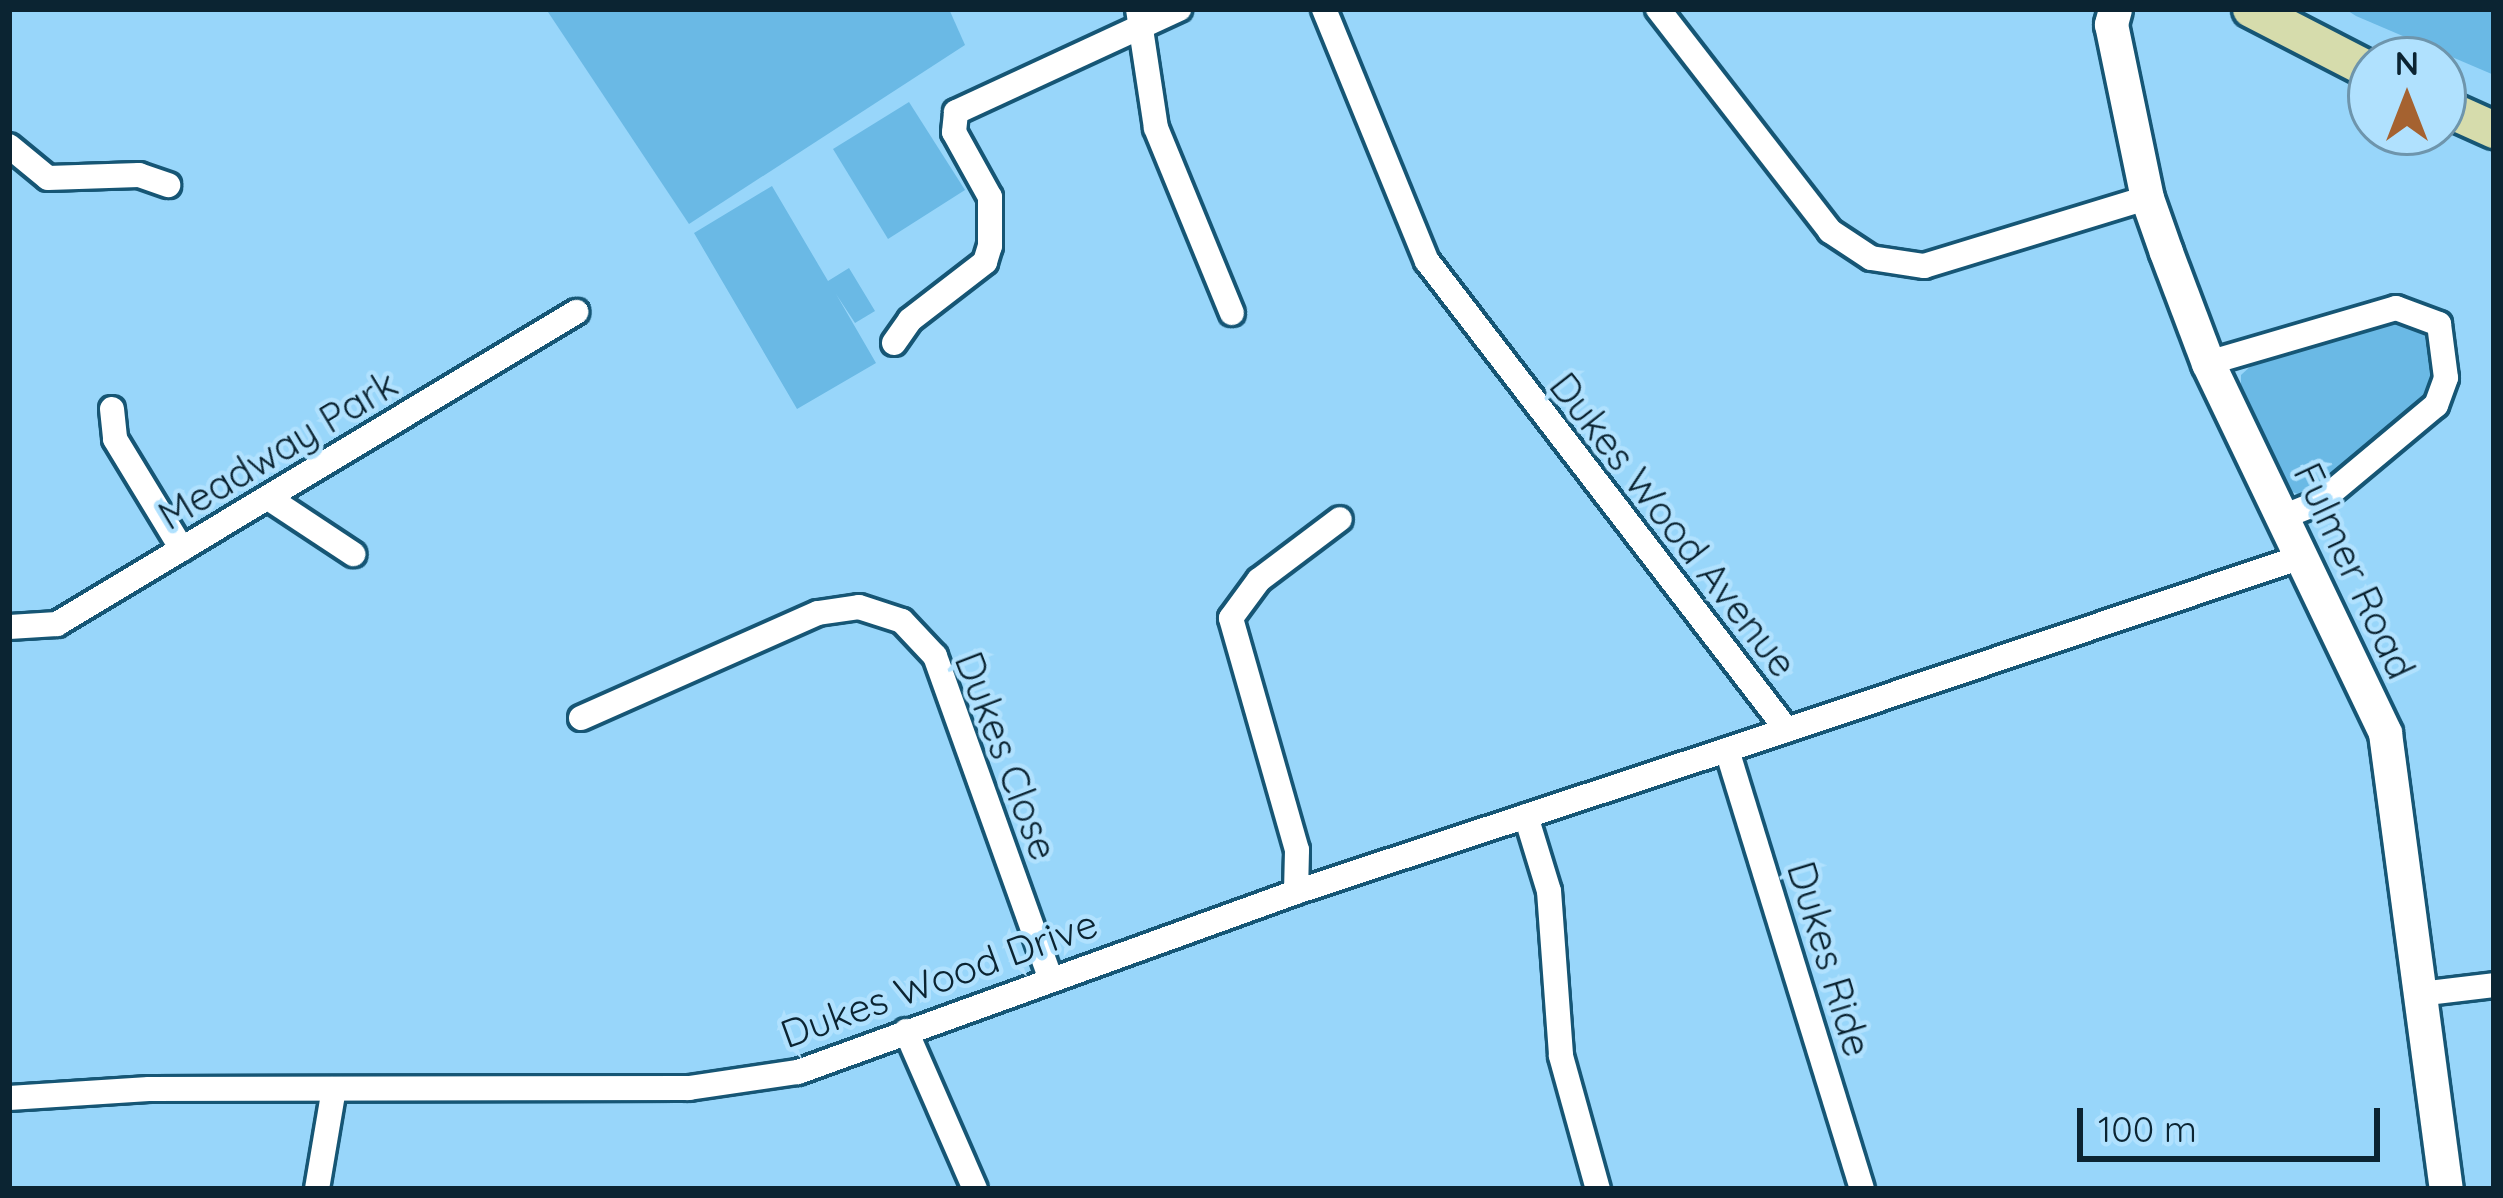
<!DOCTYPE html>
<html>
<head>
<meta charset="utf-8">
<style>
	body { margin:0 }
	#map { position:relative; width:2503px; height:1198px; overflow:hidden; background:#98d6fa; font-family:Quicksand,sans-serif }
	div>[style] { position:absolute }
	[style*='--x'] { left:calc(var(--x)*1px); top:calc(var(--y)*1px); width:calc(var(--w)*1px); rotate:calc(var(--a)*1deg) }
	.green>* { inset:0; background:#6ab9e5 }
	.roads { filter:drop-shadow(3px 0 #165675) drop-shadow(-3px 0 #165675) drop-shadow(0 3px #165675) drop-shadow(0 -3px #165675) }
	.street>* { height:24px; margin:-12px; padding:0 12px; transform-origin:12px; border-radius:12px; background:#fff }
	.secondary>* { height:33px; margin:-16.5px; padding:0 16.5px; transform-origin:16.5px; border-radius:16.5px; background:#fff }
	.primary>* { height:36px; margin:-18px; padding:0 18px; transform-origin:18px; border-radius:18px; background:#d6dcac }
	span { translate:-50% -50%; white-space:nowrap; text-align:center; line-height:1.15; -webkit-text-stroke:9px #b0e1fe; paint-order:stroke }
	.street-label { font-size:39px; color:#0b2432 }
	.frame { position:absolute; inset:0; border:12px solid #0b2432; pointer-events:none }
	.north { position:absolute; left:2347px; top:36px; width:120px; height:120px; box-sizing:border-box; background:#b0e1fe; border:3px solid #6e95ac; border-radius:50%; rotate:0deg; font-size:33px; font-weight:700; line-height:48px; text-align:center; color:#0b2432 }
	.north::after { content:''; display:block; margin:auto; width:42px; height:54px; background:#a56230; clip-path:polygon(50% 0,100% 100%,50% 72%,0 100%) }
	.scale { position:absolute; left:2077px; top:1108px; width:303px; height:54px; box-sizing:border-box; border:6px solid #0b2432; border-top:0; padding-left:15px; font-size:36px; line-height:42px; white-space:nowrap; color:#0b2432; -webkit-text-stroke:9px #b0e1fe; paint-order:stroke }
</style>
</head>
<body>
<div id="map">
	<div class="green">
		<div style="clip-path:polygon(546px 9px,949px 9px,965px 45px,689px 224px)"></div>
		<div style="clip-path:polygon(2345px 9px,2494px 9px,2494px 75px,2356px 16px)"></div>
		<div style="clip-path:polygon(909px 102px,965px 190px,888px 239px,833px 149px)"></div>
		<div style="clip-path:polygon(772px 186px,828px 281px,849px 268px,875px 311px,855px 323px,836px 294px,876px 363px,797px 409px,694px 233px)"></div>
		<div style="clip-path:polygon(2401px 314px,2436px 336px,2440px 375px,2415px 414px,2307px 498px,2283px 488px,2241px 393px,2241px 375px,2253px 364px)"></div>
	</div>
	<div class="roads">
		<div class="street">
			<div style="--x:1138;--y:9;--w:120;--a:81.4"></div>
			<div style="--x:1156;--y:128;--w:200;--a:67.7"></div>
			<div style="--x:1324;--y:9;--w:272;--a:67.8"></div>
			<div style="--x:1427;--y:261;--w:591;--a:52.49"></div>
			<div style="--x:1787;--y:730;--w:545;--a:-18.6"></div>
			<div style="--x:1658;--y:9;--w:281;--a:52.2"></div>
			<div style="--x:1830;--y:231;--w:49;--a:33.4"></div>
			<div style="--x:1871;--y:258;--w:54;--a:8.6"></div>
			<div style="--x:1924;--y:266;--w:233;--a:-17"></div>
			<div style="--x:9;--y:146;--w:50;--a:39.4"></div>
			<div style="--x:48;--y:178;--w:91;--a:-1.9"></div>
			<div style="--x:139;--y:175;--w:31;--a:19"></div>
			<div style="--x:894;--y:343;--w:28;--a:-55"></div>
			<div style="--x:910;--y:320;--w:95;--a:-37.7"></div>
			<div style="--x:985;--y:262;--w:17;--a:-73"></div>
			<div style="--x:990;--y:246;--w:49;--a:-90"></div>
			<div style="--x:990;--y:197;--w:74;--a:-119"></div>
			<div style="--x:954;--y:132;--w:20;--a:-84"></div>
			<div style="--x:956;--y:112;--w:246;--a:-24.8"></div>
			<div style="--x:2208;--y:363;--w:196;--a:-16.3"></div>
			<div style="--x:2396;--y:308;--w:46;--a:20.4"></div>
			<div style="--x:2439;--y:324;--w:54;--a:82.6"></div>
			<div style="--x:2446;--y:378;--w:29;--a:110"></div>
			<div style="--x:2436;--y:405;--w:151;--a:140.1"></div>
			<div style="--x:2320;--y:502;--w:40;--a:158"></div>
			<div style="--x:112;--y:409;--w:30;--a:84"></div>
			<div style="--x:115;--y:439;--w:129;--a:58.7"></div>
			<div style="--x:270;--y:499;--w:100;--a:33.5"></div>
			<div style="--x:9;--y:627;--w:48;--a:-3.6"></div>
			<div style="--x:57;--y:624;--w:606;--a:-31.01"></div>
			<div style="--x:581;--y:718;--w:259;--a:-23.9"></div>
			<div style="--x:818;--y:613;--w:41;--a:-8.3"></div>
			<div style="--x:859;--y:607;--w:45;--a:18"></div>
			<div style="--x:902;--y:621;--w:48;--a:46.7"></div>
			<div style="--x:935;--y:656;--w:342;--a:70.3"></div>
			<div style="--x:1727;--y:750;--w:459;--a:72.9"></div>
			<div style="--x:1526;--y:816;--w:78;--a:73"></div>
			<div style="--x:1549;--y:891;--w:165;--a:85.8"></div>
			<div style="--x:1561;--y:1056;--w:138;--a:74.5"></div>
			<div style="--x:1296;--y:892;--w:42;--a:-88.6"></div>
			<div style="--x:1297;--y:850;--w:241;--a:-105.9"></div>
			<div style="--x:1231;--y:618;--w:47;--a:-53.6"></div>
			<div style="--x:1259;--y:580;--w:101;--a:-37"></div>
			<div style="--x:2420;--y:994;--w:75;--a:-6.9"></div>
			<div style="--x:906;--y:1031;--w:172;--a:66.4"></div>
			<div style="--x:9;--y:1098;--w:140;--a:-3.7"></div>
			<div style="--x:149;--y:1089;--w:540;--a:-0.11"></div>
			<div style="--x:689;--y:1088;--w:110;--a:-8.4"></div>
			<div style="--x:798;--y:1072;--w:530;--a:-19.87"></div>
			<div style="--x:1296;--y:892;--w:517;--a:-18.26"></div>
			<div style="--x:317;--y:1189;--w:101;--a:-80.4"></div>
		</div>
		<div class="secondary">
			<div style="--x:2115;--y:9;--w:16;--a:105"></div>
			<div style="--x:2111;--y:24;--w:178;--a:78.3"></div>
			<div style="--x:2147;--y:198;--w:57;--a:70.6"></div>
			<div style="--x:2166;--y:252;--w:119;--a:69.3"></div>
			<div style="--x:2208;--y:363;--w:410;--a:64.4"></div>
			<div style="--x:2385;--y:733;--w:460;--a:82.4"></div>
		</div>
		<div class="primary">
			<div style="--x:2251;--y:9;--w:135;--a:27.3"></div>
			<div style="--x:2443;--y:107;--w:56;--a:24.3"></div>
		</div>
	</div>
	<div class="street-label">
		<span style="left:278px;top:450px;rotate:-31deg">Meadway Park</span>
		<span style="left:1673px;top:525px;rotate:52deg">Dukes Wood Avenue</span>
		<span style="left:2354px;top:571px;rotate:65deg">Fulmer Road</span>
		<span style="left:1006px;top:756px;rotate:69deg">Dukes Close</span>
		<span style="left:1829px;top:959px;rotate:73deg">Dukes Ride</span>
		<span style="left:939px;top:979px;rotate:-20deg">Dukes Wood Drive</span>
	</div>
	<div class="frame"></div>
	<div class="north">N</div>
	<div class="scale">100 m</div>
</div>
</body>
</html>
